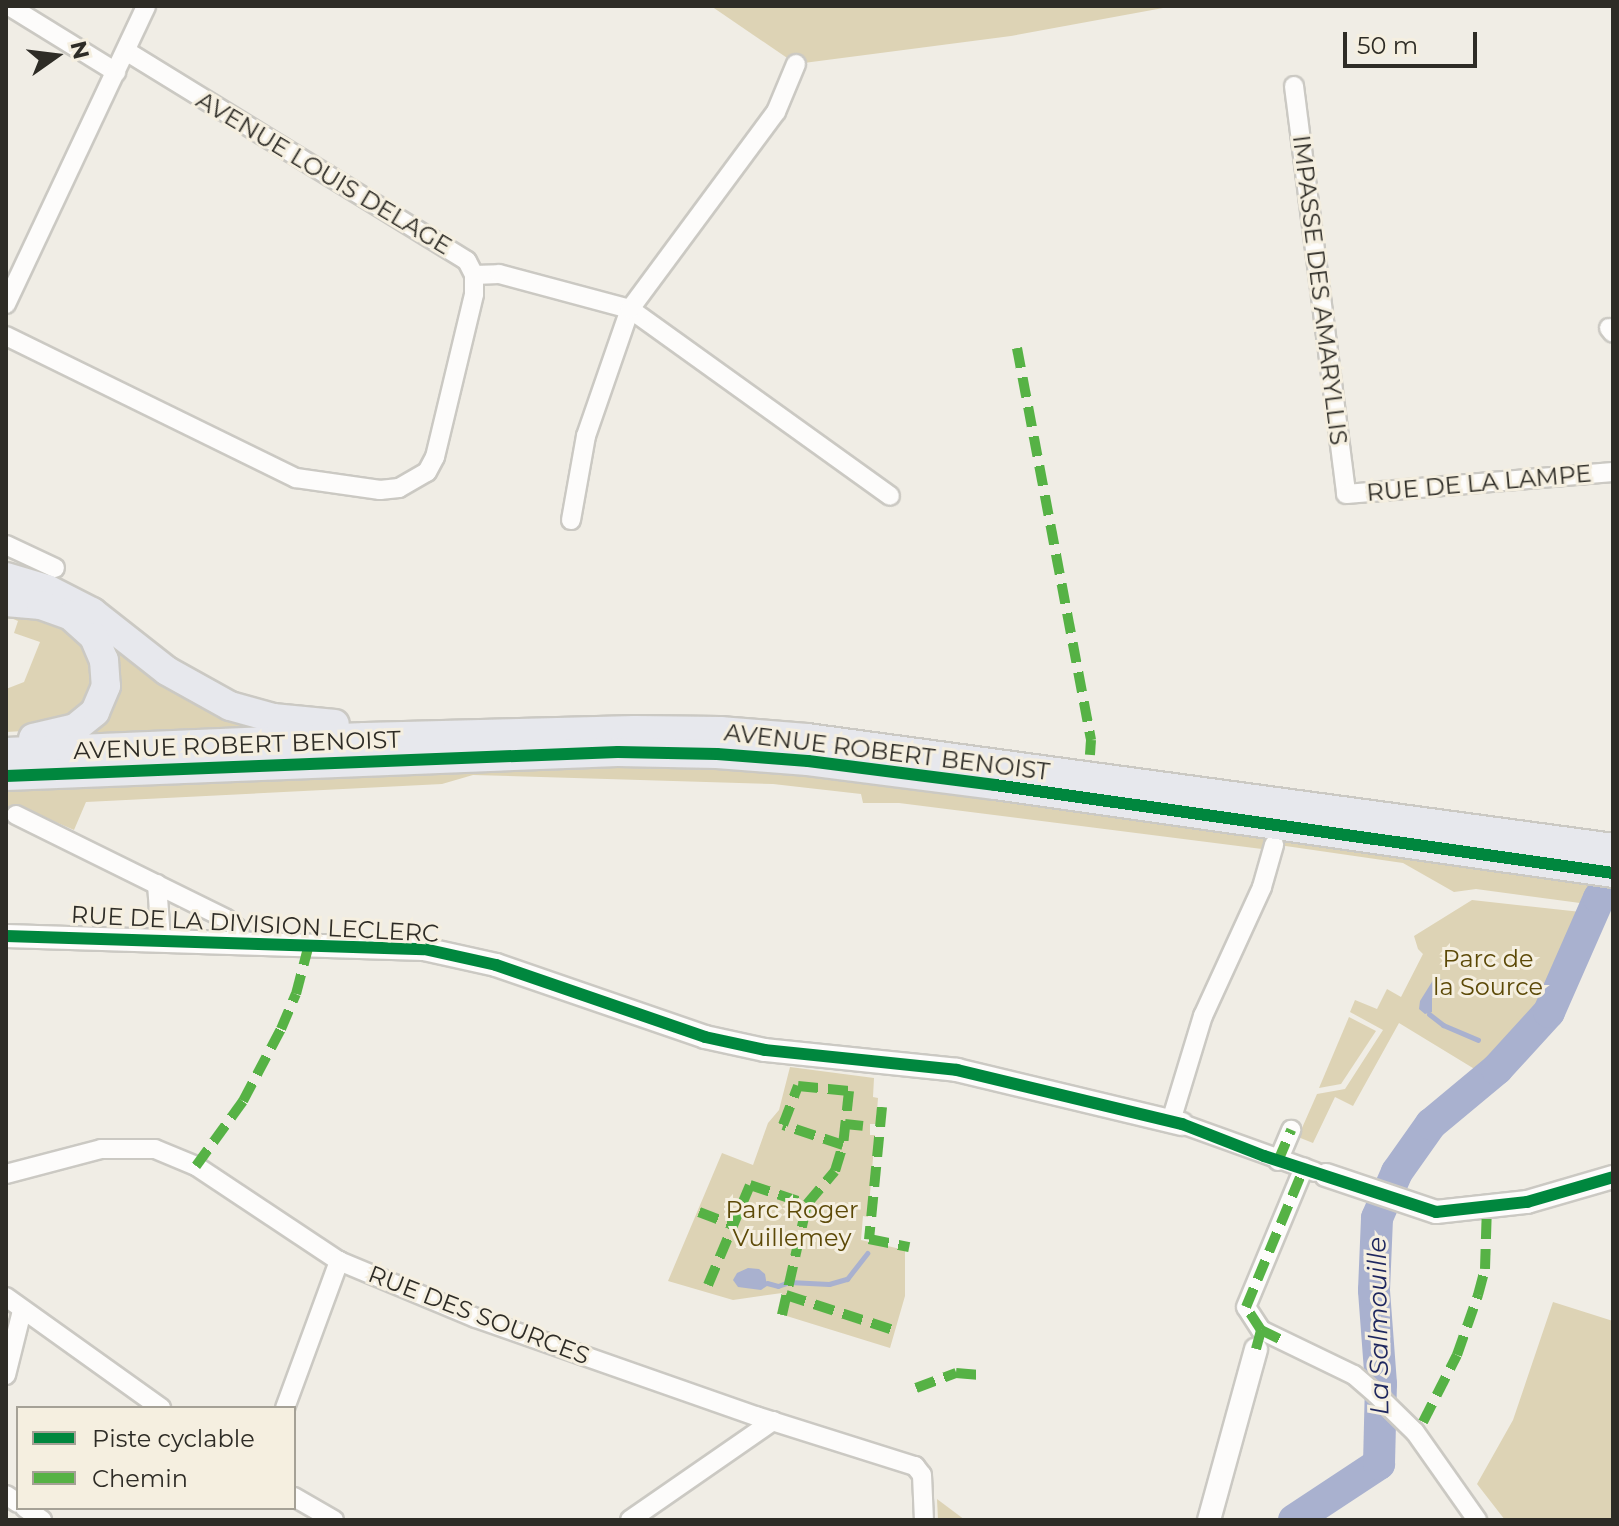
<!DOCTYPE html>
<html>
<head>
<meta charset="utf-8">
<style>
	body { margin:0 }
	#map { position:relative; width:1619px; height:1526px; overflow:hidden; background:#f0ede5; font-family:Montserrat,sans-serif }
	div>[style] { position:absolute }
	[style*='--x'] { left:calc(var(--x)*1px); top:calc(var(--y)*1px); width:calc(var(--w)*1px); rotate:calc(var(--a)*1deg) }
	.green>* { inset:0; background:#ddd3b5 }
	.water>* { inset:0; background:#a9b1cf }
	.stream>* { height:5px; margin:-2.5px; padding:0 2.5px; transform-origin:2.5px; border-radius:2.5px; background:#a9b1cf }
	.river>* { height:32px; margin:-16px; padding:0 16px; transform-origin:16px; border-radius:16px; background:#a9b1cf }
	.roads { filter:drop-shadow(2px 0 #cbc9c3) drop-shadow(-2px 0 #cbc9c3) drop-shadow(0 2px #cbc9c3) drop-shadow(0 -2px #cbc9c3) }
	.minor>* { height:18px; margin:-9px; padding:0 9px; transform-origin:9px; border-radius:9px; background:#fdfcfb }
	.tertiary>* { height:22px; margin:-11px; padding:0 11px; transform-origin:11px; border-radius:11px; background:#fdfcfb }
	.primary>* { height:28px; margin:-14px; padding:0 14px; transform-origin:14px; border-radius:14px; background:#e7e8ed }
	.quiet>* { height:10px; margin-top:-5px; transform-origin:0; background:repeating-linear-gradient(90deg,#56b245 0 20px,transparent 0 30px) }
	.cycleway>* { height:12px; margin:-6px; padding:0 6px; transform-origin:6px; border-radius:6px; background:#00873e }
	span { translate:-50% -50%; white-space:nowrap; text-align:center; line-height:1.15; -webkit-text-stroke:6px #f5efe0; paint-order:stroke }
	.street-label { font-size:24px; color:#2e2c26 }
	.park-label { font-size:24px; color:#5c4907 }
	.water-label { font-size:26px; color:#1e275f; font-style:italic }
	.frame { position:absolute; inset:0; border:8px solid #2e2c26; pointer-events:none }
	.legend { position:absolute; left:16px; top:1406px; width:280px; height:104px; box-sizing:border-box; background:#f5efe0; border:2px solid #a5a196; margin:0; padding:10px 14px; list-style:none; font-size:24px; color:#2e2c26 }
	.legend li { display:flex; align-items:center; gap:16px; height:40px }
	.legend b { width:40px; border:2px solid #a5a196 }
	.north { position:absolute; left:16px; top:16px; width:80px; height:80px; -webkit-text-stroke:6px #f5efe0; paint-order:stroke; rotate:76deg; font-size:22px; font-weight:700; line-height:32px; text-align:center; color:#2e2c26 }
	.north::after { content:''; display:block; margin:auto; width:28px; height:36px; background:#2e2c26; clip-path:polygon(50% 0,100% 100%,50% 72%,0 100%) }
	.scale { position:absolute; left:1343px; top:32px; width:134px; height:36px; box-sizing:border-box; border:4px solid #2e2c26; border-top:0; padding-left:10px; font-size:24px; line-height:28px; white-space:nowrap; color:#2e2c26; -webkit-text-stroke:6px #f5efe0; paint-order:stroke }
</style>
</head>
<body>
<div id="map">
	<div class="green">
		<div style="clip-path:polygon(711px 6px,1174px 6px,1011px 36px,796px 64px)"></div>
		<div style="clip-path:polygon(6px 583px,261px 730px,79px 735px,110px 653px)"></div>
		<div style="clip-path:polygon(6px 607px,78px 631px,99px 679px,81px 715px,41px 730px,6px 732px,6px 689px,24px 682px,40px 642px,14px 633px,18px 621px,6px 616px)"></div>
		<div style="clip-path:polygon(579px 763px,785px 769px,1519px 869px,1599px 886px,1596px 894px,1580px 903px,1476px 889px,1454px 892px,1403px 863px,1264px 843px,1262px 849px,899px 803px,863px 803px,861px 794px,773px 784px,473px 775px,442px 784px,86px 802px,74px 830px,21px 807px,12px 823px,6px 820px,6px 789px)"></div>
		<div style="clip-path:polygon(1472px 900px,1581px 912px,1561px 974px,1541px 1015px,1486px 1076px,1399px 1023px,1353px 1106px,1335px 1097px,1313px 1143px,1298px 1137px,1317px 1094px,1345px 1089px,1383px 1030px,1350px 1012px,1355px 1000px,1377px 1009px,1387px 989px,1401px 997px,1423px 954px,1418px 949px,1414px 936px)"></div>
		<div style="clip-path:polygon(1349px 1017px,1376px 1031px,1341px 1084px,1319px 1088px)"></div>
		<div style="clip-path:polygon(790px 1067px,874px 1078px,873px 1097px,878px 1098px,876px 1124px,870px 1124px,870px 1135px,875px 1135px,868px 1217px,863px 1216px,861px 1240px,905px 1250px,905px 1296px,890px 1348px,777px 1313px,782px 1293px,733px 1300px,668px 1281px,722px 1153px,753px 1165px,768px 1123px,779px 1110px)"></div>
		<div style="clip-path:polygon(1553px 1302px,1613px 1321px,1613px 1520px,1505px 1520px,1477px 1484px,1513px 1420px)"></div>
		<div style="clip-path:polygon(937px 1499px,965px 1520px,938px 1520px)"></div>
	</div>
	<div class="water">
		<div style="clip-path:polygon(1435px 977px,1442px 980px,1432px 998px,1432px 1012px,1425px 1014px,1419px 1009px,1420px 1001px)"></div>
		<div style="clip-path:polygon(748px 1268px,759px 1269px,765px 1274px,767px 1286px,761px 1290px,738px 1287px,733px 1280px,737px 1273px)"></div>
	</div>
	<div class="stream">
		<div style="--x:1429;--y:1014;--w:18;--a:38"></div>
		<div style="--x:1443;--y:1025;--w:38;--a:23"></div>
		<div style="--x:767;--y:1283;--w:11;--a:15"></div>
		<div style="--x:778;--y:1286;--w:12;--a:-20"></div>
		<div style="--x:789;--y:1282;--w:40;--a:2.9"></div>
		<div style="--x:829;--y:1284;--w:19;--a:-16"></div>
		<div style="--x:847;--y:1279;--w:33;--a:-52"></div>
	</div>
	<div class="river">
		<div style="--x:1294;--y:1520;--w:102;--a:-33.4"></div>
		<div style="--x:1379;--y:1464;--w:80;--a:-88.6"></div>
		<div style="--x:1381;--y:1384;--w:94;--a:-94.3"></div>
		<div style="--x:1374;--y:1290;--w:72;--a:-87.6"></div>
		<div style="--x:1377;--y:1218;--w:50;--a:-66.5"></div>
		<div style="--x:1397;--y:1172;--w:59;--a:-54.7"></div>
		<div style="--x:1431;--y:1124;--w:86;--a:-39.8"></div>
		<div style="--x:1497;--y:1069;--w:77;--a:-47.6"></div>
		<div style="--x:1549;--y:1012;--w:124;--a:-66.3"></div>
		<div style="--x:1599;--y:898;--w:24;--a:-55"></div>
	</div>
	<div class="roads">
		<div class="minor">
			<div style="--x:9;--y:6;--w:126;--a:31.7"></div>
			<div style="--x:126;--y:51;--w:400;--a:31.6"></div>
			<div style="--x:467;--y:261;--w:16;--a:63"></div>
			<div style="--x:474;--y:275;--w:25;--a:-2"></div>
			<div style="--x:499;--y:274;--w:136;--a:15"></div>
			<div style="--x:630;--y:309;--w:320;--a:35.7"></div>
			<div style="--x:1294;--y:86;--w:411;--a:82.7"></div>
			<div style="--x:1346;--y:494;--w:268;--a:-4.7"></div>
			<div style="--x:6;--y:304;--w:329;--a:-64.8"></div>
			<div style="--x:1609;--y:328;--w:6;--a:51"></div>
			<div style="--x:6;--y:336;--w:323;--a:26.1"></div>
			<div style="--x:296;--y:478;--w:85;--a:8.1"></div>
			<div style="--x:380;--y:490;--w:19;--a:-6"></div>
			<div style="--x:399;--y:488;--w:32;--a:-30"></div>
			<div style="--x:427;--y:472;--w:17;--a:-62"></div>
			<div style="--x:435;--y:457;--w:168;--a:-76.5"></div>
			<div style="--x:474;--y:294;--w:19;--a:-90"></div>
			<div style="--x:571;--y:520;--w:85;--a:-79.9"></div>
			<div style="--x:586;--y:436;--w:134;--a:-70.9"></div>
			<div style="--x:630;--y:309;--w:245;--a:-53.5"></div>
			<div style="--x:776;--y:112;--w:52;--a:-67.4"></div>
			<div style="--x:6;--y:545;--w:54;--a:25.1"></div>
			<div style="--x:16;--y:815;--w:234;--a:26.3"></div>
			<div style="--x:226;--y:919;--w:17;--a:40"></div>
			<div style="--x:239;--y:930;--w:11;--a:85"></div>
			<div style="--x:157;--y:884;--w:54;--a:85.8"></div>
			<div style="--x:1171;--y:1121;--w:110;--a:-73.1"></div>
			<div style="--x:1203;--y:1016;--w:142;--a:-65.4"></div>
			<div style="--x:1262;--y:887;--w:44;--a:-74.1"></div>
			<div style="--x:1182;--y:1124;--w:141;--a:19.8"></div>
			<div style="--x:1278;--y:1161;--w:34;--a:-67"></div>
			<div style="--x:6;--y:1174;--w:98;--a:-14.7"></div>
			<div style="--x:101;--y:1149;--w:54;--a:0"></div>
			<div style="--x:155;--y:1149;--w:44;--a:22.5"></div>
			<div style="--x:196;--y:1166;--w:172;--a:33.6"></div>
			<div style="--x:339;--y:1261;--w:148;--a:22.6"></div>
			<div style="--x:476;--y:1318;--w:297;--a:19.3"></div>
			<div style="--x:756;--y:1416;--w:167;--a:17.5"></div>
			<div style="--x:915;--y:1466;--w:11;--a:52"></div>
			<div style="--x:922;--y:1475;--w:45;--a:87.5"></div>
			<div style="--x:6;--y:1297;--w:191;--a:35.6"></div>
			<div style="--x:1261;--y:1330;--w:103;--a:25.8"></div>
			<div style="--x:1354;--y:1375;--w:29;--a:41"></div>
			<div style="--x:1376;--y:1394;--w:54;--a:44.3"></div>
			<div style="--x:1415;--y:1432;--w:108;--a:54.8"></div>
			<div style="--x:1261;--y:1330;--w:27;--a:-123"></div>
			<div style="--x:1246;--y:1307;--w:151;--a:-67.4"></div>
			<div style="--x:6;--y:1375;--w:66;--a:-76"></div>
			<div style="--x:285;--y:1408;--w:157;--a:-69.8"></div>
			<div style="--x:6;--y:1495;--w:14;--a:34"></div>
			<div style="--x:294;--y:1497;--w:46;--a:29.9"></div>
			<div style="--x:25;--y:1508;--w:21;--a:35"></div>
			<div style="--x:630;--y:1520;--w:174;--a:-34.7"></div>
		</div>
		<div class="tertiary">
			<div style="--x:6;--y:936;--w:418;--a:1.8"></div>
			<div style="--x:424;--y:949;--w:74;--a:12.5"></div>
			<div style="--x:496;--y:965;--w:221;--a:19"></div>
			<div style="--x:705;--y:1037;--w:61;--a:12.2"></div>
			<div style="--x:765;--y:1050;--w:193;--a:5.9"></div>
			<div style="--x:957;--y:1070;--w:231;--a:13.5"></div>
			<div style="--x:1326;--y:1175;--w:116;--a:18.6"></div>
			<div style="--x:1436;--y:1212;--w:92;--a:-6.3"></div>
			<div style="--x:1527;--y:1202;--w:90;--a:-16.2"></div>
			<div style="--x:1209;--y:1520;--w:177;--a:-74.6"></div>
		</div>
		<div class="primary">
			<div style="--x:6;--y:577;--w:43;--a:16.3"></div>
			<div style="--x:47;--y:589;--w:51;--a:27.1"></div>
			<div style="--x:92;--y:612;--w:95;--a:38.2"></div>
			<div style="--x:167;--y:671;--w:72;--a:29.1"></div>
			<div style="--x:230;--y:706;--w:45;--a:15.6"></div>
			<div style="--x:273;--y:718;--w:62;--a:5.5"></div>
			<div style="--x:6;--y:602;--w:35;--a:5"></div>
			<div style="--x:41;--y:605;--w:32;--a:20"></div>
			<div style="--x:71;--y:616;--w:31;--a:42"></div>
			<div style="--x:94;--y:637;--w:25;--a:67"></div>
			<div style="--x:104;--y:660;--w:26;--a:86"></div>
			<div style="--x:106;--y:686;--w:28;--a:113"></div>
			<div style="--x:95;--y:712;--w:26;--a:141"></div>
			<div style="--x:75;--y:728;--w:43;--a:166.6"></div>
			<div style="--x:6;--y:752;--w:359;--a:-2.4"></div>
			<div style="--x:365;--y:737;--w:270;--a:-1.5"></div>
			<div style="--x:635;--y:730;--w:85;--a:0.7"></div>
			<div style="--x:720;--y:731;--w:87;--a:4.6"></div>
			<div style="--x:807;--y:738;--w:813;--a:7.77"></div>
			<div style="--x:6;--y:776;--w:612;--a:-2.25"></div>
			<div style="--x:618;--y:752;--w:99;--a:1.2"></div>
			<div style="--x:717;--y:754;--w:91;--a:4.4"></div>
			<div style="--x:808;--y:761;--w:189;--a:7.3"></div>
			<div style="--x:995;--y:785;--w:624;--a:8.1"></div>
		</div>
	</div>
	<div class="quiet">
		<div style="--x:1017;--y:348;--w:399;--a:79.3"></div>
		<div style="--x:1091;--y:740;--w:15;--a:94"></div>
		<div style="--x:798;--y:1086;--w:51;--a:5.6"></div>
		<div style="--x:849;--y:1091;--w:54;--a:96.3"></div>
		<div style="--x:843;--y:1145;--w:63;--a:-161.6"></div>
		<div style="--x:783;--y:1125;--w:42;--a:-69"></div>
		<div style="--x:882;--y:1107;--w:133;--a:95.6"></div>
		<div style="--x:869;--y:1239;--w:41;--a:11.3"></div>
		<div style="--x:845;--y:1124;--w:18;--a:6"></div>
		<div style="--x:1278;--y:1161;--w:34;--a:-67"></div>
		<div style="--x:196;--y:1166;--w:80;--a:-54.1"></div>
		<div style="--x:243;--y:1101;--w:81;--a:-62.2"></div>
		<div style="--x:281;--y:1029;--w:38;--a:-67"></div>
		<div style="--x:296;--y:994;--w:52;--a:-75.4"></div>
		<div style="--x:699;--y:1212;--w:36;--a:21"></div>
		<div style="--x:708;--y:1285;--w:108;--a:-67.2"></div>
		<div style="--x:750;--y:1185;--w:60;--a:18.4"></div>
		<div style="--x:807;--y:1204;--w:43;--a:-49.7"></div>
		<div style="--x:835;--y:1171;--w:27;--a:-73"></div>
		<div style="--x:786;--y:1295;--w:116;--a:18.1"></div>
		<div style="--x:782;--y:1315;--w:114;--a:-77.3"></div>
		<div style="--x:1261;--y:1330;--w:27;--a:-123"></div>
		<div style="--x:1246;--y:1307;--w:151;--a:-67.4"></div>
		<div style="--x:1261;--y:1330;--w:28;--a:26"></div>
		<div style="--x:1256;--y:1349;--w:20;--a:-75"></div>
		<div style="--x:916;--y:1388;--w:43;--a:-20.6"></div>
		<div style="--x:956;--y:1373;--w:24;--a:5"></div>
		<div style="--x:1423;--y:1422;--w:75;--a:-63.1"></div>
		<div style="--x:1457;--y:1355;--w:64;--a:-70.7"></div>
		<div style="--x:1478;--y:1295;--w:27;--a:-75"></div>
		<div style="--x:1485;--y:1269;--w:62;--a:-88.2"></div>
	</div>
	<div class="cycleway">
		<div style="--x:6;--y:776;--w:612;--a:-2.25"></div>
		<div style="--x:618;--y:752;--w:99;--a:1.2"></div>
		<div style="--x:717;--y:754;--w:91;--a:4.4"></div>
		<div style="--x:808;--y:761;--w:189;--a:7.3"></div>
		<div style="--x:995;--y:785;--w:624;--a:8.1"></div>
		<div style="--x:6;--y:936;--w:418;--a:1.8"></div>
		<div style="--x:424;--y:949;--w:74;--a:12.5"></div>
		<div style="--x:496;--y:965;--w:221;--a:19"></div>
		<div style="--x:705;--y:1037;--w:61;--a:12.2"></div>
		<div style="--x:765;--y:1050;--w:193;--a:5.9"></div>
		<div style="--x:957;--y:1070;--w:231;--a:13.5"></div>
		<div style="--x:1182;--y:1124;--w:88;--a:21.3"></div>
		<div style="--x:1264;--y:1156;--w:181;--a:18"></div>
		<div style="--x:1436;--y:1212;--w:92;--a:-6.3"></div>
		<div style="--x:1527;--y:1202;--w:90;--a:-16.2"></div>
	</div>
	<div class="street-label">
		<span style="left:324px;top:173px;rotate:31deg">AVENUE LOUIS DELAGE</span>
		<span style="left:1320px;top:290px;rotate:83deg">IMPASSE DES AMARYLLIS</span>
		<span style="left:1479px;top:483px;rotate:-5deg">RUE DE LA LAMPE</span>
		<span style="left:237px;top:745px;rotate:-2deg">AVENUE ROBERT BENOIST</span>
		<span style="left:887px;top:752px;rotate:7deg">AVENUE ROBERT BENOIST</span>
		<span style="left:255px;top:924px;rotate:3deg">RUE DE LA DIVISION LECLERC</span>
		<span style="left:479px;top:1315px;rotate:21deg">RUE DES SOURCES</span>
	</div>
	<div class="park-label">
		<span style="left:1488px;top:973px">Parc de<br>la Source</span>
		<span style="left:792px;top:1224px">Parc Roger<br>Vuillemey</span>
	</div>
	<div class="water-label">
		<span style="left:1379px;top:1326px;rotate:-91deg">La Salmouille</span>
	</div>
	<div class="frame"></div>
	<ul class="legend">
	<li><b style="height:10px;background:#00873e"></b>Piste cyclable</li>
	<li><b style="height:10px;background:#56b245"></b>Chemin</li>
	</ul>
	<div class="north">N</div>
	<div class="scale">50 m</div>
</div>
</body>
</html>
